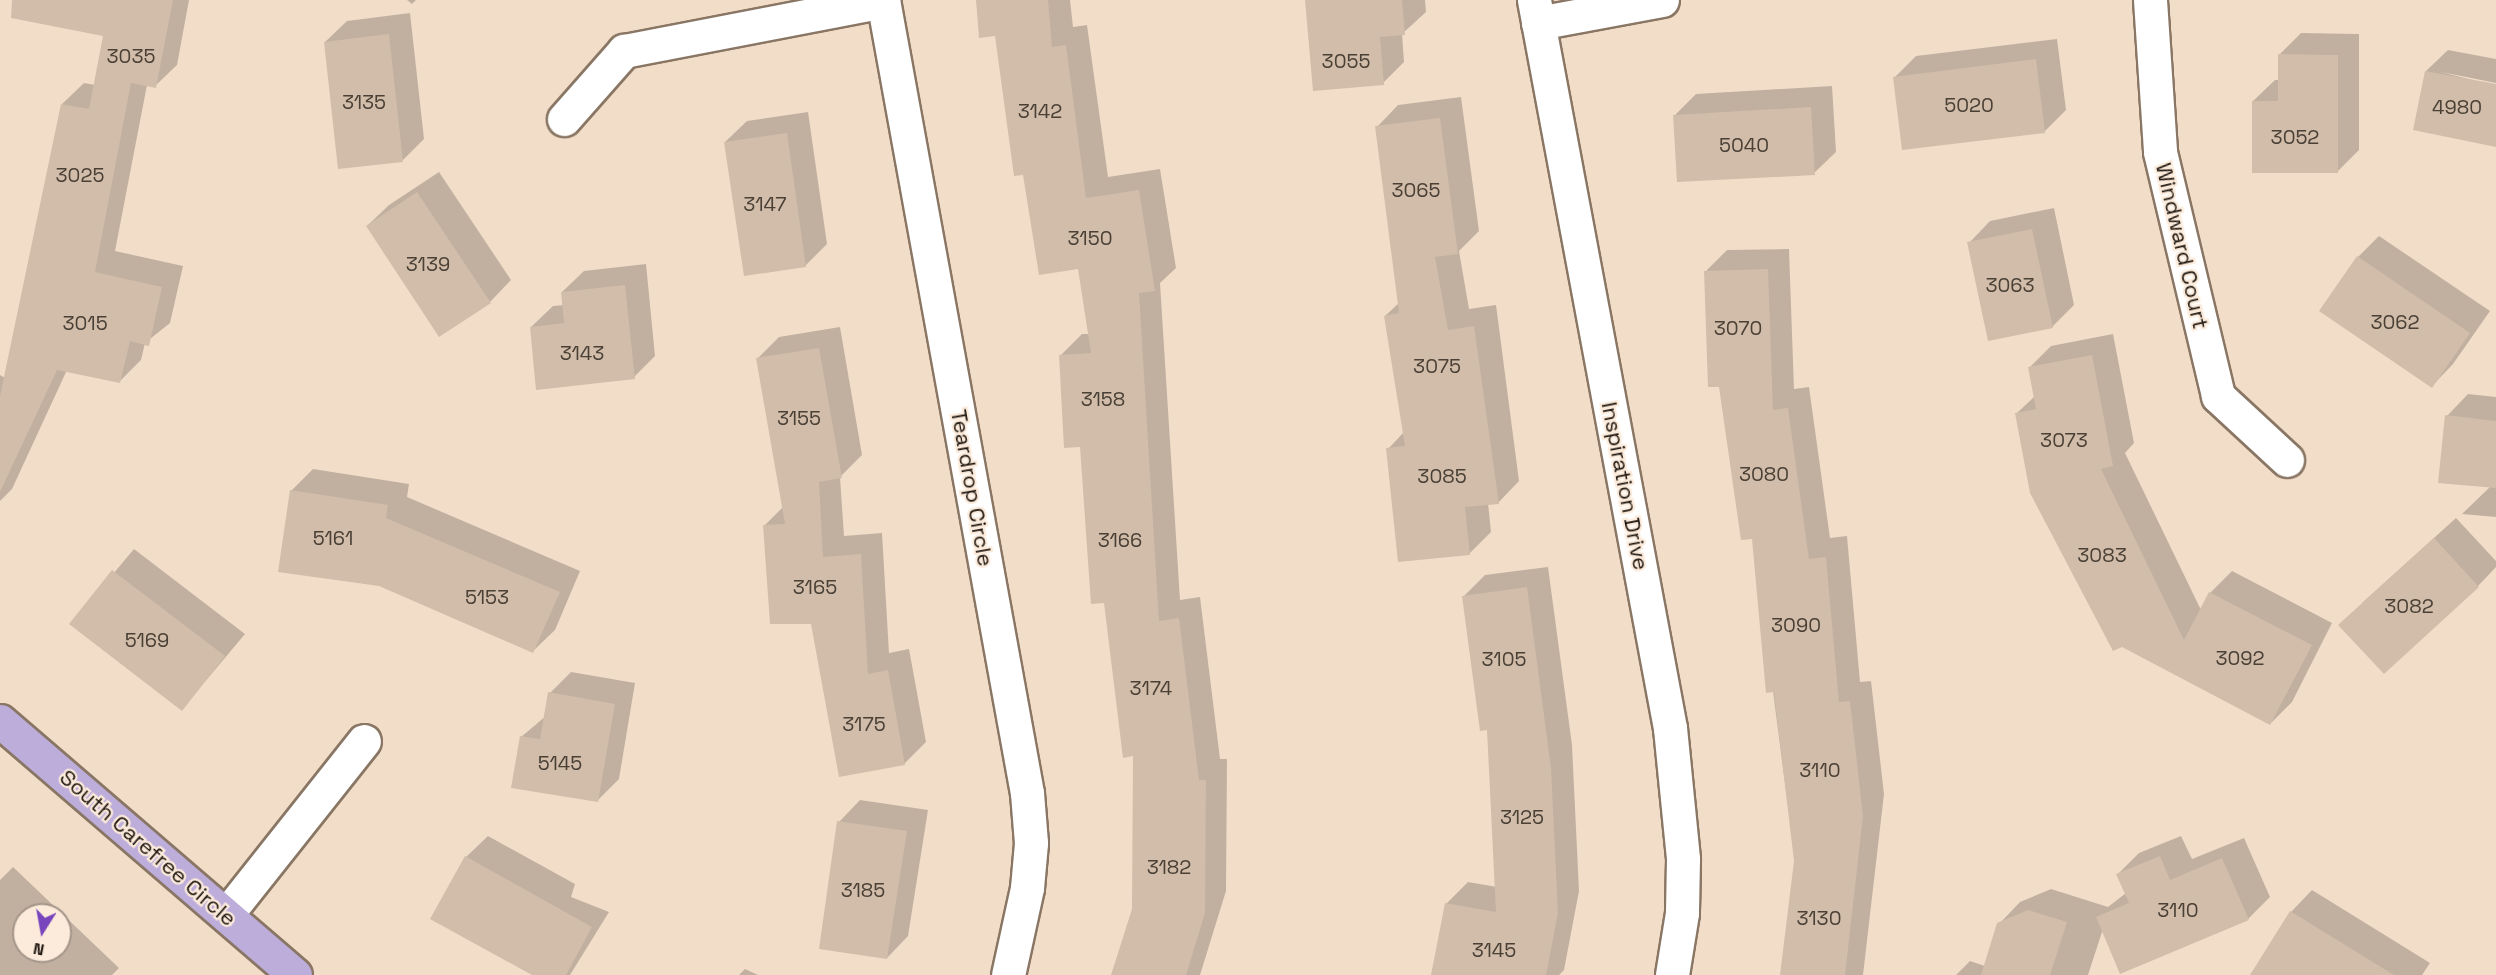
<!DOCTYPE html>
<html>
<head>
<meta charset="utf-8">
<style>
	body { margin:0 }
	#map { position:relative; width:2496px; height:975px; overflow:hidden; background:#f2ddc9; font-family:"Space Grotesk",sans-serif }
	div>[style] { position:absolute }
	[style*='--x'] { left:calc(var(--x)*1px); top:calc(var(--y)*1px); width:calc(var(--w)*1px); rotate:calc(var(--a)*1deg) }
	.shadow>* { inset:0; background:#0003 }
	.building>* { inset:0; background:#d1bda9 }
	.roads { filter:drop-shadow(2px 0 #897664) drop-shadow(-2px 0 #897664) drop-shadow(0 2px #897664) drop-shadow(0 -2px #897664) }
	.minor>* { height:33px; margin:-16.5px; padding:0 16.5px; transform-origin:16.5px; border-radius:16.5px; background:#fff }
	.major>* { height:33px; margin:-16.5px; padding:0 16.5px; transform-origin:16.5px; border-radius:16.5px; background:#bdadda }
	span { translate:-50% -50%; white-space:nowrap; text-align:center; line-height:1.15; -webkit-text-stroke:4.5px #fcebdb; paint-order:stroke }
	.number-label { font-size:20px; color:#4a4036 }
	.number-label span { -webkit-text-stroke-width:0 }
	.street-label { font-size:22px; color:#1d160f }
	.north { position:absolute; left:12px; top:903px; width:60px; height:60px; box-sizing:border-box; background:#fcebdb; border:2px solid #a39689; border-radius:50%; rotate:191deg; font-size:16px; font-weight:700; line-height:24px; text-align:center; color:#1d160f }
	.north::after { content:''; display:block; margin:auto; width:21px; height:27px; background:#7845bd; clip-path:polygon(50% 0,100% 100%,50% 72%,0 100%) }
</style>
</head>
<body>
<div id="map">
	<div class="shadow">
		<div style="clip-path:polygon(77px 0,189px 0,177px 65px,155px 86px,147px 85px,115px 251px,183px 266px,170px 323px,145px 343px,141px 360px,119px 382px,67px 370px,12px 489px,0 501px,0 375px,5px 378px,62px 104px,84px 83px,95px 85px,105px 35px)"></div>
		<div style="clip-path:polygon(407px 0,416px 0,412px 4px)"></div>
		<div style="clip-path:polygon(977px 0,1070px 0,1073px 27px,1087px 25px,1108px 177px,1160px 169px,1176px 268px,1160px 283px,1180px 600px,1200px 597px,1220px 759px,1227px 759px,1226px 891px,1200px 975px,1113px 975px,1134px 909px,1134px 755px,1105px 602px,1082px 446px,1060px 356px,1082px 334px,1089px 334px,1079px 267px,1024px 174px,996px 35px)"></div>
		<div style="clip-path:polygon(1306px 0,1425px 0,1426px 12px,1402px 34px,1404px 62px,1383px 83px)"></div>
		<div style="clip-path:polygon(410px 13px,424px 139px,403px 160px,325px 42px,347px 21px)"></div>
		<div style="clip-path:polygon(2301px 33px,2359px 34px,2359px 150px,2337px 172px,2253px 101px,2275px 80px,2280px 80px,2280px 54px)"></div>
		<div style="clip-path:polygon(2057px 39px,2066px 110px,2044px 132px,1894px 78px,1916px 56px)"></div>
		<div style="clip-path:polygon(2448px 50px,2496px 59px,2496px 83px,2441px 72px,2496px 86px,2496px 145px,2426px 71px)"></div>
		<div style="clip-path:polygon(1832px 86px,1836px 152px,1814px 173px,1675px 115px,1696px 94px)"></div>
		<div style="clip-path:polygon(1461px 97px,1479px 231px,1459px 251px,1469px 309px,1496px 305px,1519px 481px,1498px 503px,1488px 503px,1491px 532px,1469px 554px,1388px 449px,1404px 432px,1385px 316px,1399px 303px,1377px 127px,1398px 105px)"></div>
		<div style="clip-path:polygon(808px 112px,827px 244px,805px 266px,725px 142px,747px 121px)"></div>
		<div style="clip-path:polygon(439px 172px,511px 280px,490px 302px,367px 226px,389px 205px)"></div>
		<div style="clip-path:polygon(2054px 208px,2074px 305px,2052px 327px,1969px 243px,1990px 221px)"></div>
		<div style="clip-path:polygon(2379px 236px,2490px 311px,2453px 364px,2432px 386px,2358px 257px)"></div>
		<div style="clip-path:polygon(1789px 249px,1794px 389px,1809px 387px,1830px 538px,1847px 536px,1860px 682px,1871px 681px,1884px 794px,1863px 975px,1782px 975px,1795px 861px,1753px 537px,1705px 272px,1727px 250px)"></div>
		<div style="clip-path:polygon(646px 264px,655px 356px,634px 377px,531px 327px,553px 306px,564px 305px,562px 292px,584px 271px)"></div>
		<div style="clip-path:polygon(840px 327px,862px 455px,840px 477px,844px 536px,882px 533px,889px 653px,909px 649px,926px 742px,904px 764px,813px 623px,765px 525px,783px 507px,757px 359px,779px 337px)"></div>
		<div style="clip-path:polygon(2113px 334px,2134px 443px,2125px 453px,2201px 610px,2210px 593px,2232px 571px,2332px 623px,2292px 702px,2270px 724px,2122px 646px,2017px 413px,2035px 396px,2029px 368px,2051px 346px)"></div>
		<div style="clip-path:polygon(2468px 394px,2496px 397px,2496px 517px,2462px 514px,2491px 486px,2447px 416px)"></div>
		<div style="clip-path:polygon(313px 469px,409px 484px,407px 497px,580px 571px,555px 630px,533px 651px,291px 491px)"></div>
		<div style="clip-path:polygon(2456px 518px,2496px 561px,2496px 567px,2478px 586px,2362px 603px)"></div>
		<div style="clip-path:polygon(134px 549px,245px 634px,182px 709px,71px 624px)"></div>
		<div style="clip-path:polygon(1548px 567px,1572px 745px,1579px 891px,1564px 970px,1559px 975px,1433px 975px,1447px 903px,1468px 882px,1497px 887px,1488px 728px,1464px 596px,1485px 575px)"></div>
		<div style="clip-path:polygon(571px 672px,635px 683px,619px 779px,597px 801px,521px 737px,546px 716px,550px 693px)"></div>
		<div style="clip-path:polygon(860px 800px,928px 810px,908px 936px,887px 958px,839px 822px)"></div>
		<div style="clip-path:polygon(488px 836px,575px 884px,571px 897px,609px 912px,570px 975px,536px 975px,466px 857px)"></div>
		<div style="clip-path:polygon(2181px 836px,2192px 859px,2244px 838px,2270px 897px,2248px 919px,2103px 929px,2088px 975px,1956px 975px,1970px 961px,1985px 966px,1999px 924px,2020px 902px,2051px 889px,2108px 907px,2126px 893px,2118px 874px,2139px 853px)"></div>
		<div style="clip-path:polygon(evenodd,13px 867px,119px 968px,112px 975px,0 975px,0 880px,13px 867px,24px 915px,60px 915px,60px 951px,24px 951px,24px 915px)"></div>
		<div style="clip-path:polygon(2312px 890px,2430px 963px,2422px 975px,2274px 975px,2291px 912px)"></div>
		<div style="clip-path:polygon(745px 969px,758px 975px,739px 975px)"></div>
	</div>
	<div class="building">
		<div style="clip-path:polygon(12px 0,173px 0,156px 88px,131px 83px,95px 272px,162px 287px,149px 346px,130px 341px,120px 383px,57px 370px,0 492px,0 396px,61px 104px,89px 109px,103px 36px,11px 18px)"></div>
		<div style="clip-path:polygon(976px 0,1048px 0,1052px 47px,1066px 45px,1086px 198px,1139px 190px,1155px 291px,1139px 293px,1159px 621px,1179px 618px,1199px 780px,1206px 780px,1205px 913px,1186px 975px,1111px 975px,1132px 909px,1133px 756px,1123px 758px,1104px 603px,1091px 604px,1080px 447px,1064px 448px,1059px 355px,1091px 353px,1078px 269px,1039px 275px,1023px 175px,1014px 176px,995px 36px,979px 38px)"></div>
		<div style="clip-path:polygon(1305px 0,1402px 0,1405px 35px,1380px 37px,1384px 85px,1313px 91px)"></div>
		<div style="clip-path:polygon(389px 34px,403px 162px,338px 169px,324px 42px)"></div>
		<div style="clip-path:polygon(2278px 54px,2338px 55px,2338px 173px,2252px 173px,2252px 101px,2278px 101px)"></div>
		<div style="clip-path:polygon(2036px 59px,2045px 133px,1902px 150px,1893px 77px)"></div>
		<div style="clip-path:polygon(2425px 71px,2496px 84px,2496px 147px,2413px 130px)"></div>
		<div style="clip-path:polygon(1811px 107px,1815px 175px,1677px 182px,1673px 115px)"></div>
		<div style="clip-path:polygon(1440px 118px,1458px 254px,1435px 257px,1448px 330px,1474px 326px,1499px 504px,1465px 507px,1470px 555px,1398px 562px,1386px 448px,1405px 446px,1384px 316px,1399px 313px,1375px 126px)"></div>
		<div style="clip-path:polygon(787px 133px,806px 267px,744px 276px,724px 142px)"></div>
		<div style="clip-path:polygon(417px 192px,491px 303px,439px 337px,366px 226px)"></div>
		<div style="clip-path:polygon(2032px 229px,2053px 328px,1988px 341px,1967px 242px)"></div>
		<div style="clip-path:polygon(2357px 256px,2470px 333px,2432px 388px,2319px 311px)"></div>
		<div style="clip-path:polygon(1768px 269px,1773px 410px,1788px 408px,1809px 559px,1826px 557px,1839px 702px,1850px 701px,1863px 816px,1845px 975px,1780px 975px,1794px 861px,1774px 692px,1766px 693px,1752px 539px,1741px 540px,1719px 387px,1708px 387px,1704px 271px)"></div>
		<div style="clip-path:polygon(625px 285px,635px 379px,536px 390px,530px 327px,564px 323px,561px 292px)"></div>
		<div style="clip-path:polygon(819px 348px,842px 478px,819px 482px,823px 557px,861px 554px,868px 674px,888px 670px,905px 765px,839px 777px,811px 624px,770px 624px,763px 525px,785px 524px,756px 358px)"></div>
		<div style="clip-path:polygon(2092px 355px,2113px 466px,2101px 469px,2184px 640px,2209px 592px,2312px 645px,2270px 725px,2122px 647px,2113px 651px,2030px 493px,2015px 413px,2036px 409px,2028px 367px)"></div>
		<div style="clip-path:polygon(2445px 415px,2496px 421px,2496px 488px,2438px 483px)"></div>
		<div style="clip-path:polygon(290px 490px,388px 505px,386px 518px,560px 592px,533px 653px,379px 586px,278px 572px)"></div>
		<div style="clip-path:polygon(2434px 538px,2479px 587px,2384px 674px,2338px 625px)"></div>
		<div style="clip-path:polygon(112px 570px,225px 656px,182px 711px,69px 624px)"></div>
		<div style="clip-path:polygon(1527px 587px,1551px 768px,1558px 913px,1546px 975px,1431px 975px,1445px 903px,1496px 912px,1487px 730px,1480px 731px,1462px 596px)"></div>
		<div style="clip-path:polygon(548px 692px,615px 704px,598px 802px,511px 788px,520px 736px,540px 739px)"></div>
		<div style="clip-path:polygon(837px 821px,907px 831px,887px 959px,819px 949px)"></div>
		<div style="clip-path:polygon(465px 856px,592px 927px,566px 975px,532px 975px,430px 919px)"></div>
		<div style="clip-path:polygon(2160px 856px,2170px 880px,2222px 858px,2249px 920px,2120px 974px,2096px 917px,2129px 903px,2116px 874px)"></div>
		<div style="clip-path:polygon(2028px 910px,2067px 922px,2050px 975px,1981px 975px,1997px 923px)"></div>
		<div style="clip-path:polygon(2290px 911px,2394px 975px,2250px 975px)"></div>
	</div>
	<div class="roads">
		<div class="minor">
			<div style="--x:883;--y:0;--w:806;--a:79.71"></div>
			<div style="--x:1027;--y:793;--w:50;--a:85.4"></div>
			<div style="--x:1031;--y:843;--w:45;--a:95.1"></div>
			<div style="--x:1027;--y:888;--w:89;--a:102.3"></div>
			<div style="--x:1534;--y:0;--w:741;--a:79.42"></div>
			<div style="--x:1670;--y:728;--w:132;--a:84.3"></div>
			<div style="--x:1683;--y:859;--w:54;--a:91.1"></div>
			<div style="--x:1682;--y:913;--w:63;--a:99.2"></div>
			<div style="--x:2150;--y:0;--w:152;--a:86.2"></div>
			<div style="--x:2160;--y:152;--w:251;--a:76.6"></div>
			<div style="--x:2218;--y:396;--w:94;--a:42.8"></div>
			<div style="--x:1538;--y:23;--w:126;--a:-10.5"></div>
			<div style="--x:564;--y:119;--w:91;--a:-48.6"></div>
			<div style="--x:624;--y:51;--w:264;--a:-10.9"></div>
			<div style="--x:226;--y:915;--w:222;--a:-51.6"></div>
		</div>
		<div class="major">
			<div style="--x:0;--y:721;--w:389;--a:40.7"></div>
		</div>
	</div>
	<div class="number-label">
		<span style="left:131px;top:56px">3035</span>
		<span style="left:1346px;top:61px">3055</span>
		<span style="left:364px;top:102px">3135</span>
		<span style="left:1969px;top:105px">5020</span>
		<span style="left:2457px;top:107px">4980</span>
		<span style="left:1040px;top:111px">3142</span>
		<span style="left:2295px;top:137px">3052</span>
		<span style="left:1744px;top:145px">5040</span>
		<span style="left:80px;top:175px">3025</span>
		<span style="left:1416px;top:190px">3065</span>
		<span style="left:765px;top:204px">3147</span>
		<span style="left:1090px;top:238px">3150</span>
		<span style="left:428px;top:264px">3139</span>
		<span style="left:2010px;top:285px">3063</span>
		<span style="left:2395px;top:322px">3062</span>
		<span style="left:85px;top:323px">3015</span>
		<span style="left:1738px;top:328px">3070</span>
		<span style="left:582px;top:353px">3143</span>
		<span style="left:1437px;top:366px">3075</span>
		<span style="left:1103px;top:399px">3158</span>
		<span style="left:799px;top:418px">3155</span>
		<span style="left:2064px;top:440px">3073</span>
		<span style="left:1764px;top:474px">3080</span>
		<span style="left:1442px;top:476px">3085</span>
		<span style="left:333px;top:538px">5161</span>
		<span style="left:1120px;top:540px">3166</span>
		<span style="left:2102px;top:555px">3083</span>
		<span style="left:815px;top:587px">3165</span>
		<span style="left:487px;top:597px">5153</span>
		<span style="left:2409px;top:606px">3082</span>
		<span style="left:1796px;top:625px">3090</span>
		<span style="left:147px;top:640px">5169</span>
		<span style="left:2240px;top:658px">3092</span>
		<span style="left:1504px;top:659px">3105</span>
		<span style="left:1151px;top:688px">3174</span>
		<span style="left:864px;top:724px">3175</span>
		<span style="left:560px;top:763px">5145</span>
		<span style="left:1820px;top:770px">3110</span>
		<span style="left:1522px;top:817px">3125</span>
		<span style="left:1169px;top:867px">3182</span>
		<span style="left:863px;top:890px">3185</span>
		<span style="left:2178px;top:910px">3110</span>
		<span style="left:1819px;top:918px">3130</span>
		<span style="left:1494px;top:950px">3145</span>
	</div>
	<div class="street-label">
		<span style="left:2182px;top:246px;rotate:77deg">Windward Court</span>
		<span style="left:1625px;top:486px;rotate:79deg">Inspiration Drive</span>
		<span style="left:972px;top:488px;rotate:80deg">Teardrop Circle</span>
		<span style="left:148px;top:848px;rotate:41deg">South Carefree Circle</span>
	</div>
	<div class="north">N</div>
</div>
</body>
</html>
